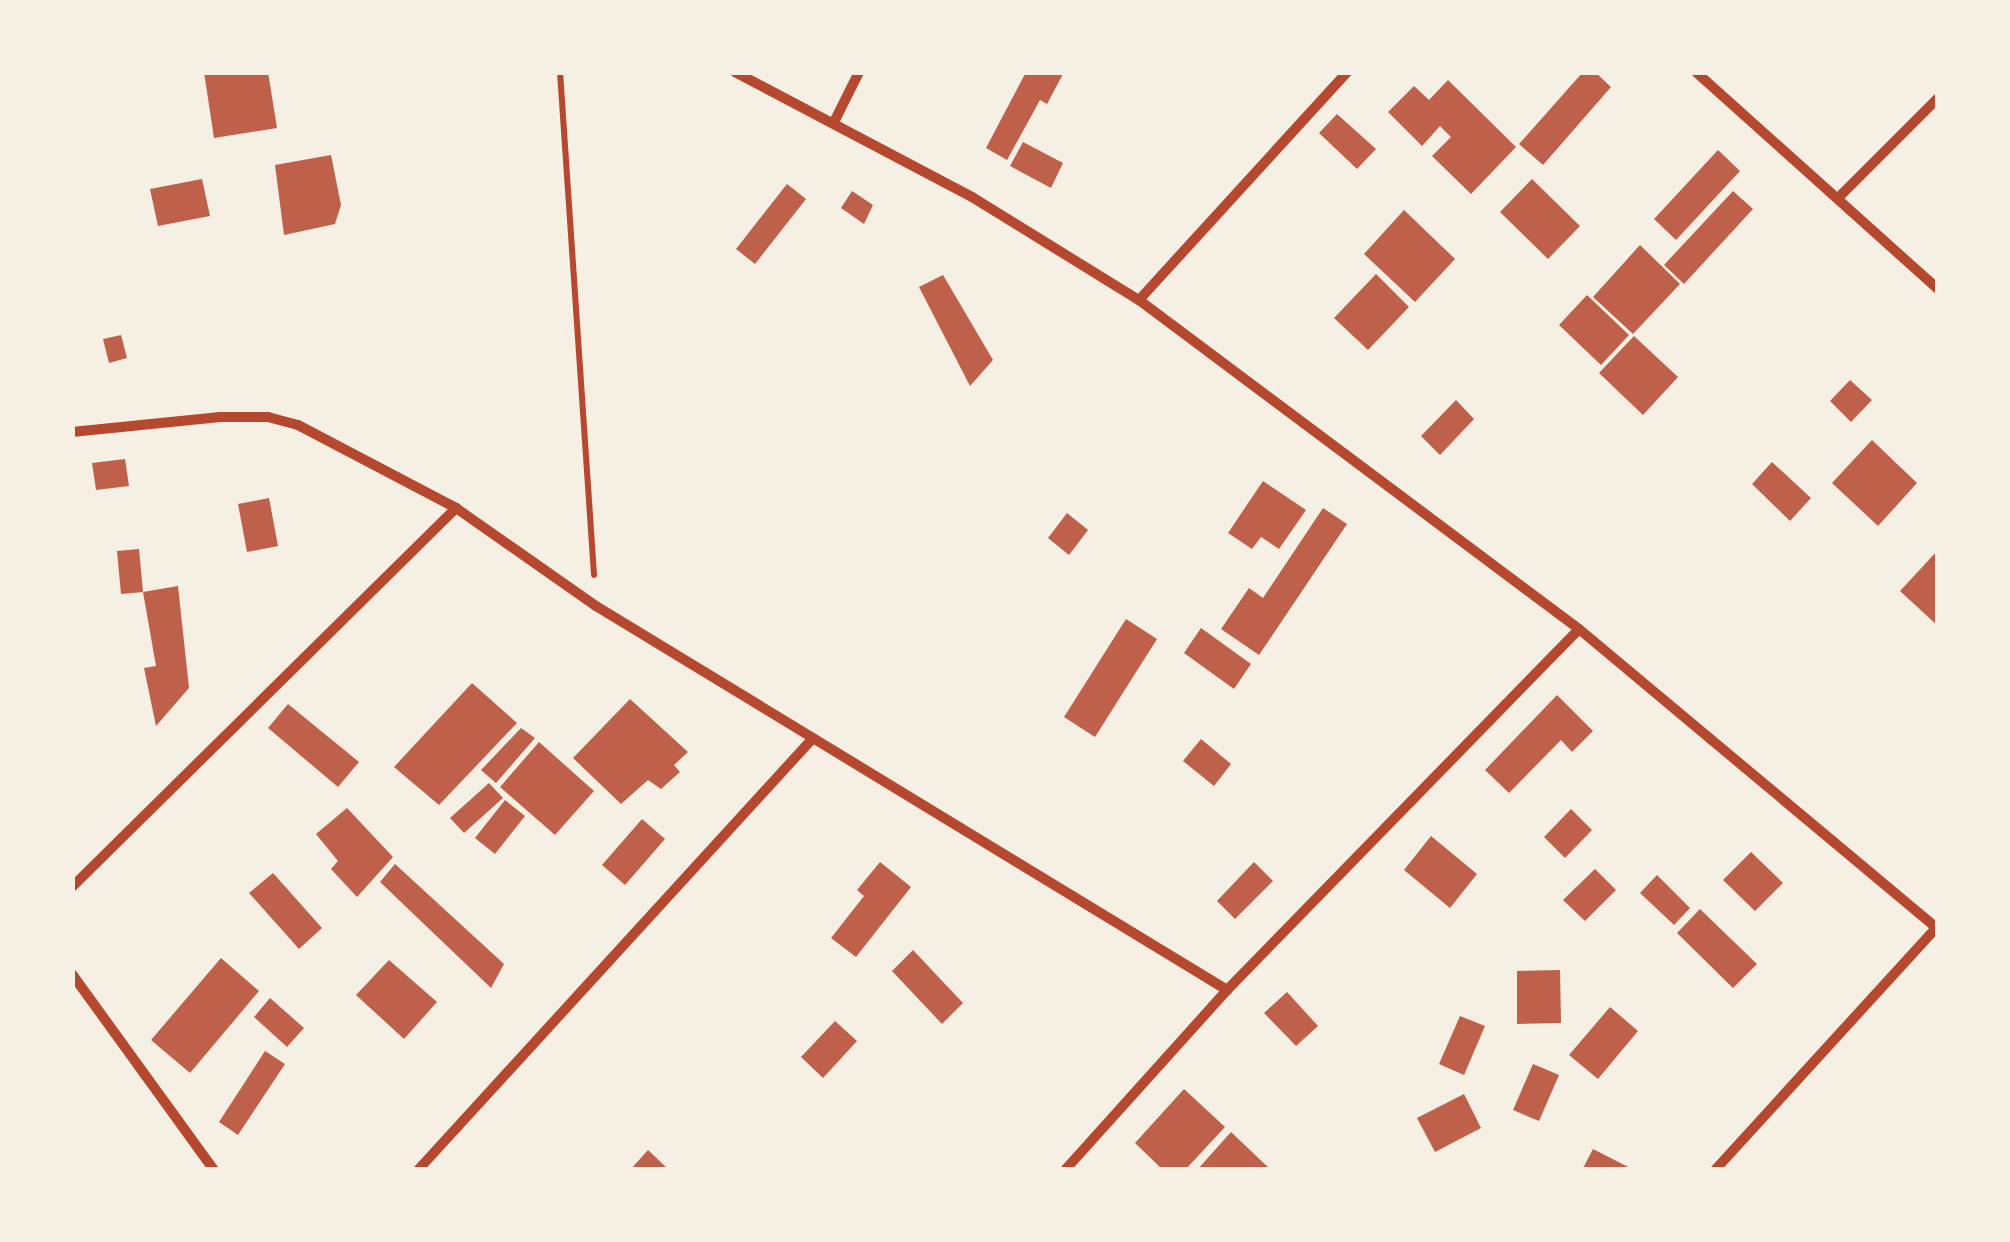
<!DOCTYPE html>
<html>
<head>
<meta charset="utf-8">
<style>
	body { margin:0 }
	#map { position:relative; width:2010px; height:1242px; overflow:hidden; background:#f6efe4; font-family:Montserrat,sans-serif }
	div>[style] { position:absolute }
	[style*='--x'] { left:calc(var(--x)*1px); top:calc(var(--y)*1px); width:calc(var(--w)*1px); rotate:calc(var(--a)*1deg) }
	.building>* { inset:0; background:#bf614a }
	.path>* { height:6px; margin:-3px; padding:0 3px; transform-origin:3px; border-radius:3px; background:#b5482f }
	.minor>* { height:10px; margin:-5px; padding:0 5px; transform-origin:5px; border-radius:5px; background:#b5482f }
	span { translate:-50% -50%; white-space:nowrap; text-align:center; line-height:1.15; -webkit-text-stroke:8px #f6efe4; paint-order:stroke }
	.frame { position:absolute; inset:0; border:75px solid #f6efe4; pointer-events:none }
</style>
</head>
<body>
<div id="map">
	<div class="building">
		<div style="clip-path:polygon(204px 72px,268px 72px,277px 128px,214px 138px)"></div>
		<div style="clip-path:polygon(1026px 72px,1063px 74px,1047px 104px,1040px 100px,1007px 160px,986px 148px)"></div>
		<div style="clip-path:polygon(1583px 72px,1595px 72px,1611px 87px,1543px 165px,1519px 144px)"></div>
		<div style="clip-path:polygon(1448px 80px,1516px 147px,1471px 194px,1432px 156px,1451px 137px,1440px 126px,1422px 146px,1388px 112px,1414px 86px,1429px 100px)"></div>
		<div style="clip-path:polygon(1337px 114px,1376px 149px,1357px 169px,1319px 133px)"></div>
		<div style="clip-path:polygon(1023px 142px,1063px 163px,1051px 188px,1010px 166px)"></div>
		<div style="clip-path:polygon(1718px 150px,1740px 171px,1676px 240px,1654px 219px)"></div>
		<div style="clip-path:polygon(331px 155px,341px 205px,335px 224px,284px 235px,275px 165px)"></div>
		<div style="clip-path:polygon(202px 179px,210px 216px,158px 226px,150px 189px)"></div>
		<div style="clip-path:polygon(1532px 179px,1580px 226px,1548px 259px,1500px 212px)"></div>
		<div style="clip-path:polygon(787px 184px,806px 199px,755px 264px,736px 249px)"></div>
		<div style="clip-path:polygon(852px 191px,873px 205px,864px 224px,841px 208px)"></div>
		<div style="clip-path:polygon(1733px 191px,1753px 209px,1684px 284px,1664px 265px)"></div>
		<div style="clip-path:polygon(1404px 210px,1455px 259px,1415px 302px,1364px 254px)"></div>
		<div style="clip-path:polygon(1640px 245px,1680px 284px,1633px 334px,1593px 297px)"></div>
		<div style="clip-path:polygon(1376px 274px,1409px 307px,1368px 350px,1334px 318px)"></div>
		<div style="clip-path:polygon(943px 275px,993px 360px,970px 386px,919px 287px)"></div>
		<div style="clip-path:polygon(1587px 295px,1629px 335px,1601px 365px,1559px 325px)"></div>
		<div style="clip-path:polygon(121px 335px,127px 358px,109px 363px,103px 339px)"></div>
		<div style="clip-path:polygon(1634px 336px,1678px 377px,1643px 415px,1599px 373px)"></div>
		<div style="clip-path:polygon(1850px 380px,1872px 400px,1851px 422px,1830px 401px)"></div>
		<div style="clip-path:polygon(1456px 400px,1474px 419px,1440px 455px,1421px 436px)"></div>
		<div style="clip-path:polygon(1872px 440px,1917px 483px,1878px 526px,1832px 483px)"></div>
		<div style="clip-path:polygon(125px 459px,129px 486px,96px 490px,92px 463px)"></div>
		<div style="clip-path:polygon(1772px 462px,1811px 498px,1790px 521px,1752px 484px)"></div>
		<div style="clip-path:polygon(1263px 481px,1306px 510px,1279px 549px,1261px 537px,1252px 549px,1228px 533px)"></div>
		<div style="clip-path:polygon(269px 498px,278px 546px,247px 552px,238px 504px)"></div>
		<div style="clip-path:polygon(1323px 508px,1347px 524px,1259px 655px,1221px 629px,1249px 588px,1263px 598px)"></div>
		<div style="clip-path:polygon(1067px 513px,1088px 530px,1069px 555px,1048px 538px)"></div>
		<div style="clip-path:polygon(139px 549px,143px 592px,121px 594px,117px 551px)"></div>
		<div style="clip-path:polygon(1938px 550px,1938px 626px,1900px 591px)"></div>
		<div style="clip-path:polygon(178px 586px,189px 688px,156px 726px,144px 668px,156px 666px,143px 592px)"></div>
		<div style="clip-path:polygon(1126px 619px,1157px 639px,1095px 737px,1064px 717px)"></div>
		<div style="clip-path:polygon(1201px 628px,1251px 664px,1234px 689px,1184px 653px)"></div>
		<div style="clip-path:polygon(472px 683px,517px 723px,439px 805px,394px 767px)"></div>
		<div style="clip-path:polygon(1557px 695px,1593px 731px,1572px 752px,1561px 740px,1509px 793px,1485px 770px)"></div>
		<div style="clip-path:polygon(630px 699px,688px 752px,674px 765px,680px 772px,661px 789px,648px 780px,621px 804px,573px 758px)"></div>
		<div style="clip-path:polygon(288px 704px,359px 762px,338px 787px,268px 728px)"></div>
		<div style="clip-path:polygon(521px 728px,535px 738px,496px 783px,481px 770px)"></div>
		<div style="clip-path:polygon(1201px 739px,1231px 764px,1214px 786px,1183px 761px)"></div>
		<div style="clip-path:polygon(539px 742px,594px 791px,555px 835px,500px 787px)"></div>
		<div style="clip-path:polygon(489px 783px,503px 798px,464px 833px,450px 818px)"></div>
		<div style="clip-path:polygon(505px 800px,525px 816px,495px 854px,475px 838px)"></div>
		<div style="clip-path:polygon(347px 808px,393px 857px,357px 897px,331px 869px,338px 861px,316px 834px)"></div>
		<div style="clip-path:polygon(1571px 809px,1592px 830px,1565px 858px,1544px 837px)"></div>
		<div style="clip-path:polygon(642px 819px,665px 839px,625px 885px,602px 865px)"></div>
		<div style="clip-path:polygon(1431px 836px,1477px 874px,1450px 908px,1404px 870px)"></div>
		<div style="clip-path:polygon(1751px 852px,1783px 883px,1755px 911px,1723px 880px)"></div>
		<div style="clip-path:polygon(880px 862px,911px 887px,856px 957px,831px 938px,864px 896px,857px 890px)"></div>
		<div style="clip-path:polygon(1254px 862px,1273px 881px,1235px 919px,1217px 901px)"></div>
		<div style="clip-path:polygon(395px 864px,504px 964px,491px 988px,380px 882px)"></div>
		<div style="clip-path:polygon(1595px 869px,1616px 890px,1585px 921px,1563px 900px)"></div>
		<div style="clip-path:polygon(273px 873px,322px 928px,299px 949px,249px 893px)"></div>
		<div style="clip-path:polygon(1657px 875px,1690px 908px,1674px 925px,1640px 893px)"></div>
		<div style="clip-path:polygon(1700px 909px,1757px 964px,1733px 988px,1677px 933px)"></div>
		<div style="clip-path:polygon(913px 950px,963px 1003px,942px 1024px,892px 971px)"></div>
		<div style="clip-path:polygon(221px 958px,259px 991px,190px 1073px,151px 1040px)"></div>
		<div style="clip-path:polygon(389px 960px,437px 1002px,404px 1039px,356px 995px)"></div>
		<div style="clip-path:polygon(1560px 970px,1561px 1023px,1517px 1024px,1517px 971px)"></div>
		<div style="clip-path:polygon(1287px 992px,1318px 1026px,1296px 1046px,1264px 1013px)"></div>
		<div style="clip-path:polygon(270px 998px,304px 1028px,287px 1047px,254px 1017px)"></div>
		<div style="clip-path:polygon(1610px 1007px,1638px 1031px,1598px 1079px,1569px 1055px)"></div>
		<div style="clip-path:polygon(1460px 1016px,1485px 1026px,1464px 1075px,1439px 1064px)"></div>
		<div style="clip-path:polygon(835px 1021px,857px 1041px,823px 1078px,801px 1057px)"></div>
		<div style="clip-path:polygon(265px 1051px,285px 1064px,238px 1135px,219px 1122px)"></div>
		<div style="clip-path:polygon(1533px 1064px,1559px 1075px,1539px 1121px,1513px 1110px)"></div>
		<div style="clip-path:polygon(1184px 1089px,1225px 1127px,1185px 1170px,1163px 1170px,1135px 1143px)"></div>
		<div style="clip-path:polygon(1464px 1094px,1481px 1128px,1435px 1152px,1417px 1118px)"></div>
		<div style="clip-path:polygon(1231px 1132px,1271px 1170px,1197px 1170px)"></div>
		<div style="clip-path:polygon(1593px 1149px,1634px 1170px,1582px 1170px)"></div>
		<div style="clip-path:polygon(648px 1150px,669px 1170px,630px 1170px)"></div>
	</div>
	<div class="path">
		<div style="--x:560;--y:72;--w:504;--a:86.13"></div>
	</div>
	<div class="minor">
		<div style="--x:735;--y:72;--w:268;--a:27.8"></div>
		<div style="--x:972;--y:197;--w:196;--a:31.7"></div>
		<div style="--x:1139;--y:300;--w:549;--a:36.79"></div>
		<div style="--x:1579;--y:629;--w:468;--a:39.9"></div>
		<div style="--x:1696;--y:72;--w:325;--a:41.9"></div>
		<div style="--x:834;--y:122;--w:56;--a:-63.4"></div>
		<div style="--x:1839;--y:197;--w:140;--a:-45"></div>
		<div style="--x:1139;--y:300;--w:309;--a:-47.6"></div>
		<div style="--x:72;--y:432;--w:149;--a:-5.8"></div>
		<div style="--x:220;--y:417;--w:48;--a:0"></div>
		<div style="--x:268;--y:417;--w:31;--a:15"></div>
		<div style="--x:298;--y:425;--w:178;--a:27.7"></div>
		<div style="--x:456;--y:508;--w:171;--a:35"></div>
		<div style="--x:596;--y:606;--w:739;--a:31.32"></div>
		<div style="--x:72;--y:887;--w:540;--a:-44.62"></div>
		<div style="--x:72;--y:974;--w:242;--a:54.1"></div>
		<div style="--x:418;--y:1170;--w:585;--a:-47.56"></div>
		<div style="--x:1065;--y:1170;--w:242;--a:-48"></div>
		<div style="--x:1227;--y:990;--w:504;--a:-45.72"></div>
		<div style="--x:1715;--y:1170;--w:331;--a:-47.6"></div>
	</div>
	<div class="frame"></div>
</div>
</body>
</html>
